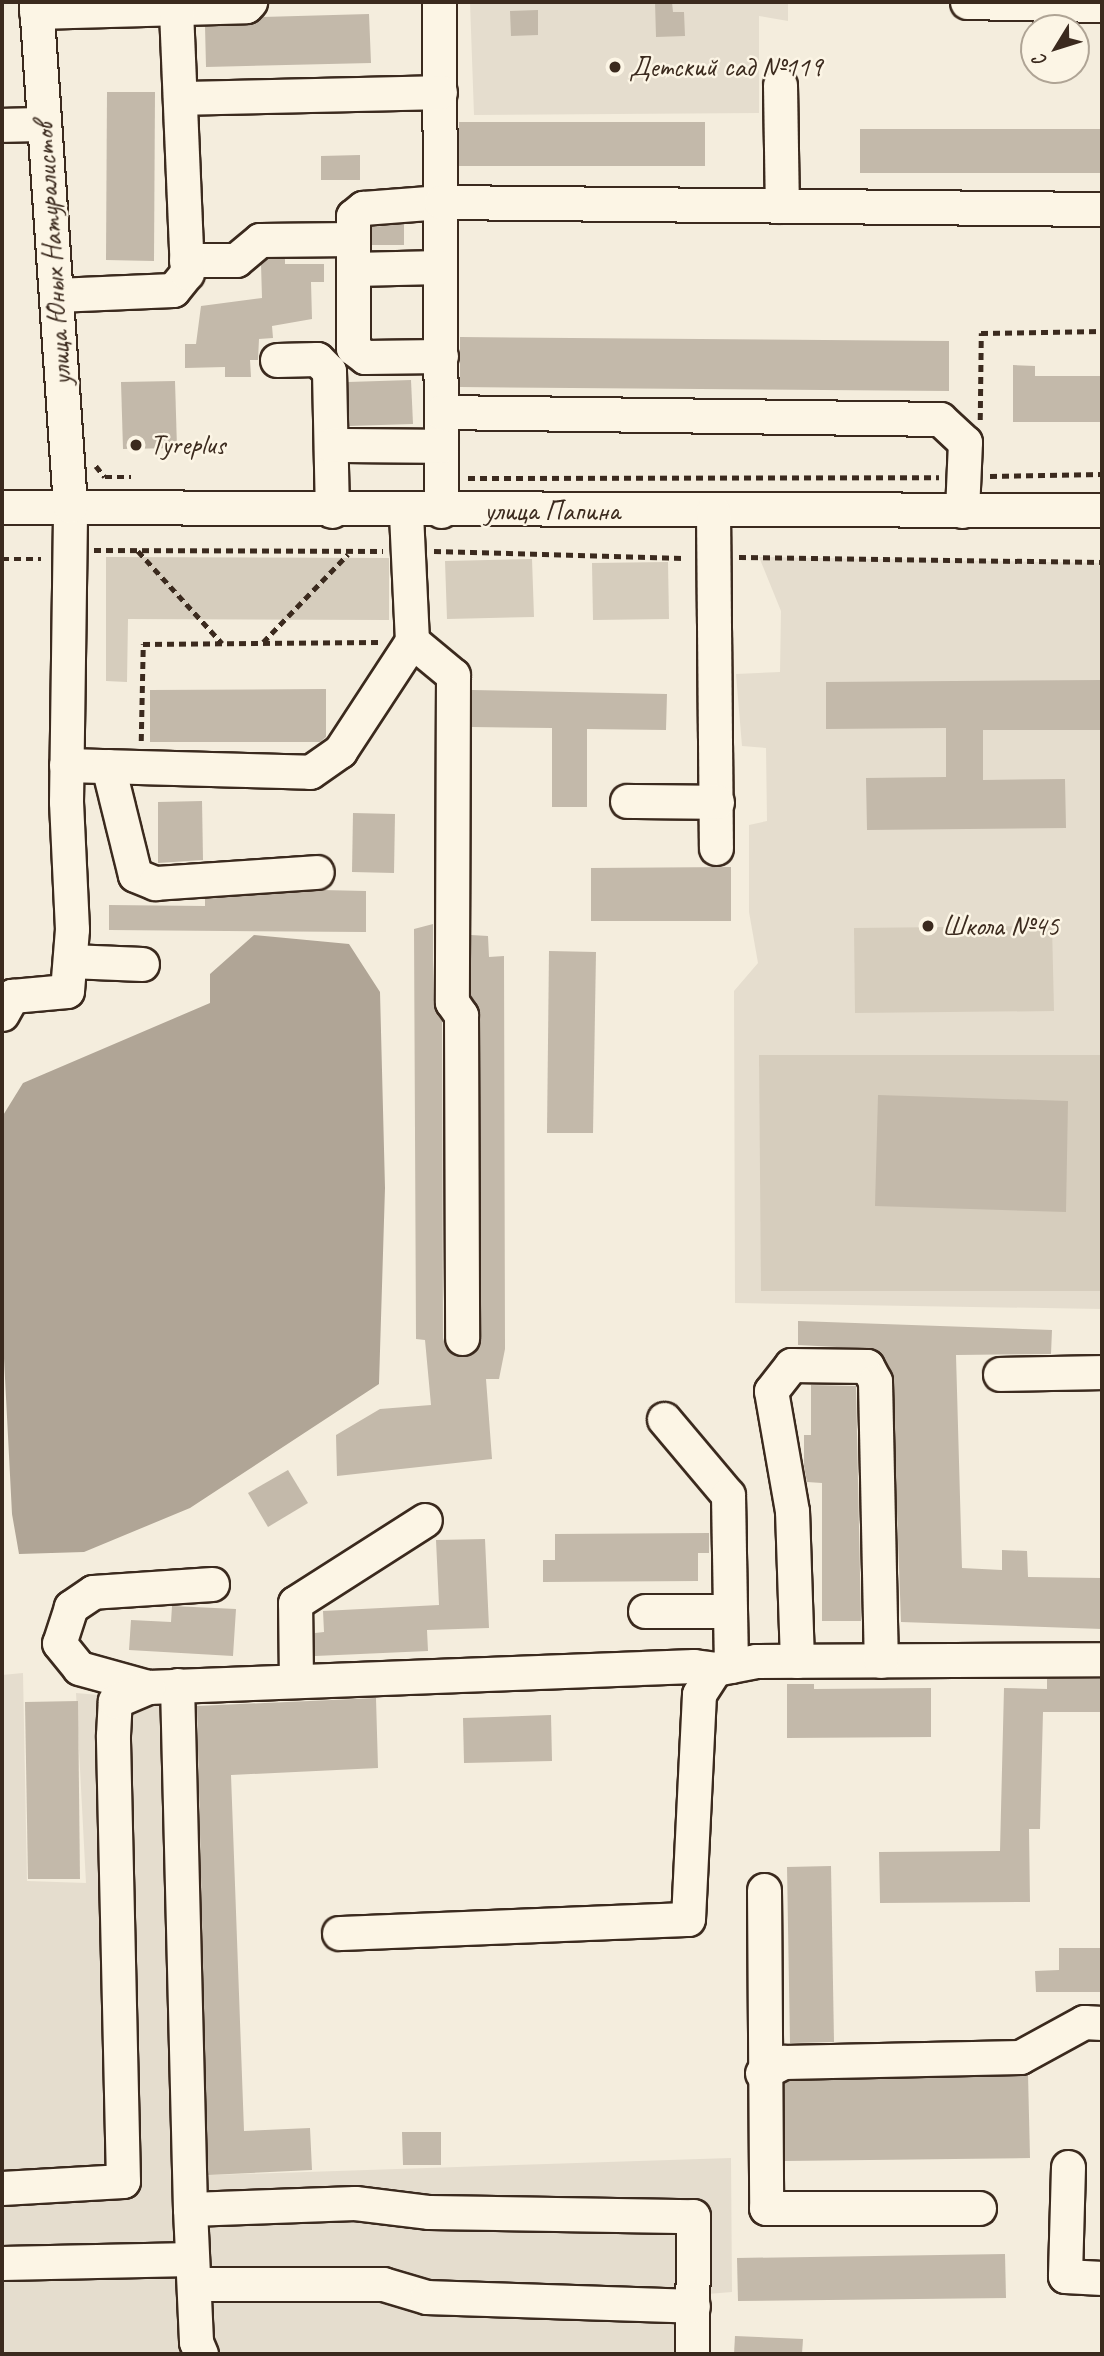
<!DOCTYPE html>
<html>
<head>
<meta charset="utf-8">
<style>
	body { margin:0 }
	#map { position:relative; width:1104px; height:2356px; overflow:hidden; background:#f4eddd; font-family:Caveat,sans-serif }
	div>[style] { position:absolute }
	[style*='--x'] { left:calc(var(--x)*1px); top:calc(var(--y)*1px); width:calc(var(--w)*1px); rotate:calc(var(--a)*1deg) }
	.built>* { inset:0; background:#e5ddce }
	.green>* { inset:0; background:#d6cdbd }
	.water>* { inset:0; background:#b0a596 }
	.building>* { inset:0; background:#c3b9aa }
	.path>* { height:4.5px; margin-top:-2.25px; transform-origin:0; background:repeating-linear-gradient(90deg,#3b2a1e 0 7px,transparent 0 12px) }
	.roads { filter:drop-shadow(2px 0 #3b2a1e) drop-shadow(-2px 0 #3b2a1e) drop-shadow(0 2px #3b2a1e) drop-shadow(0 -2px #3b2a1e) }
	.minor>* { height:33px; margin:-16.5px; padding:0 16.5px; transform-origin:16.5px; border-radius:16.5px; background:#fcf5e5 }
	.dots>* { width:19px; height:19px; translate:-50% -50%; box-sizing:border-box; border:4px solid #fcf5e5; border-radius:50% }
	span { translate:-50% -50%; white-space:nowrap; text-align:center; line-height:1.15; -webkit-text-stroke:5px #fcf5e5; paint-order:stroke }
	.poi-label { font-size:28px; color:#3b2a1e }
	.left { translate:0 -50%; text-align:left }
	.street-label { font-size:28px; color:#3b2a1e }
	.frame { position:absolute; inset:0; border:4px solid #3b2a1e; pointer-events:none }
	.north { position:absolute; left:1020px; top:14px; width:70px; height:70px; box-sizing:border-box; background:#fcf5e5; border:2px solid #afa495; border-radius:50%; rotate:232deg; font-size:19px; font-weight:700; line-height:28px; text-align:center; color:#3b2a1e }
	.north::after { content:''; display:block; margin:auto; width:24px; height:32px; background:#3b2a1e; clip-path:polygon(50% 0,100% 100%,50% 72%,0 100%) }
</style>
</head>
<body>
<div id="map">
	<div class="built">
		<div style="clip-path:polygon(470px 2px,788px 2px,788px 21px,759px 16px,759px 113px,474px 115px)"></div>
		<div style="clip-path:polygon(759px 557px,1102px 563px,1102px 1309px,735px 1303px,734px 991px,758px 963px,749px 912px,749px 825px,767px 821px,766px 748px,742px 746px,736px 674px,780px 672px,781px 611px)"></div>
		<div style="clip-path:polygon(23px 1673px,27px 1881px,86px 1883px,76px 1693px,165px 1701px,182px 2176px,731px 2158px,732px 2292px,683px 2296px,680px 2354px,2px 2354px,2px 1675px)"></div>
	</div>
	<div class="green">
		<div style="clip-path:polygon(106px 557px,389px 558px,389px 620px,128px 619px,127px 682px,106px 681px)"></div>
		<div style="clip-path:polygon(532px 559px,534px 617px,447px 619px,445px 561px)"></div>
		<div style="clip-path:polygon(668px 562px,669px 619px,593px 620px,592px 563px)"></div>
		<div style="clip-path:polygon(1052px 926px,1054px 1011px,855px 1013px,854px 928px)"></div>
		<div style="clip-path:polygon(759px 1055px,1102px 1055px,1102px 1291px,761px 1291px)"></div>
	</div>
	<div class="water">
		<div style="clip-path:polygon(254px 935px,349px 944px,380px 992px,385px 1188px,379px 1384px,190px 1508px,84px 1552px,19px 1554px,12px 1514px,2px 1320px,2px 1117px,23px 1083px,210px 1003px,210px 974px)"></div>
	</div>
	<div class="building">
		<div style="clip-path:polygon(655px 2px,672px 2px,673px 12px,684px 12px,685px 36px,656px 37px)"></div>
		<div style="clip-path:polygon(538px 10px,538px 35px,511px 36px,510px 11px)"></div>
		<div style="clip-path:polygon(369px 14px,371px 63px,206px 67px,205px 26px,247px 25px,262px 17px)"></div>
		<div style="clip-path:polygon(107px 92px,155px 92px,154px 261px,106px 260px)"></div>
		<div style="clip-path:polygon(459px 122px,705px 122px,705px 166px,459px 166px)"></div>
		<div style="clip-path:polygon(860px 129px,1102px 129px,1102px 173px,860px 173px)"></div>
		<div style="clip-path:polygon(360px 155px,360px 180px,321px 180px,321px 156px)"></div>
		<div style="clip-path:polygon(404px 224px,404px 245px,372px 245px,372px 227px)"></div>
		<div style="clip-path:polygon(267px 259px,285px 259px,285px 264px,324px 264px,324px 282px,311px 282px,312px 319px,272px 326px,273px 338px,259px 339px,258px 360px,250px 360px,251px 377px,225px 377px,225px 367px,185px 368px,185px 344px,196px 344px,201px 306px,262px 298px,261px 264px)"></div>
		<div style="clip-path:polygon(460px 337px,949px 341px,949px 391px,460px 387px)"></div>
		<div style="clip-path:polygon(1013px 365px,1035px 366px,1035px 376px,1102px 376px,1102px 422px,1013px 422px)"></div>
		<div style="clip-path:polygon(411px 380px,413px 424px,349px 426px,348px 382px)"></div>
		<div style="clip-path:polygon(175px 381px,177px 448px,123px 449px,121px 382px)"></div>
		<div style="clip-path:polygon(1102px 680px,1102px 730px,983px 730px,983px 780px,1065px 779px,1066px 828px,867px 830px,866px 778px,946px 777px,946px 728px,826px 729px,826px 682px)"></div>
		<div style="clip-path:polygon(326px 689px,326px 737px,320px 742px,150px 742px,150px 690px)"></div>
		<div style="clip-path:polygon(472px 690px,667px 694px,666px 730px,587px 729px,587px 807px,552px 807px,552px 728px,472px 727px)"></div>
		<div style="clip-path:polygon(202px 801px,203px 860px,158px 863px,158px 802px)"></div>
		<div style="clip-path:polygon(353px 813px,395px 814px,394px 873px,352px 872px)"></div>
		<div style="clip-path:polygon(731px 867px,731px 921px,591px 921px,591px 868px)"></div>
		<div style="clip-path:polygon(322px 890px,366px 891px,366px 932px,109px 930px,109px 905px,205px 906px,205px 899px)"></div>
		<div style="clip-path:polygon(433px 924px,433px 1002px,442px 1021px,443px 1338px,446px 1348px,461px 1357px,472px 1354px,481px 1338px,480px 1015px,471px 996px,471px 935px,488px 936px,489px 957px,504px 956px,505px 1349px,499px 1379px,486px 1379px,492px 1459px,337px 1476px,336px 1435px,380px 1409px,431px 1405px,425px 1340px,416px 1339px,414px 929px)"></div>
		<div style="clip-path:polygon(549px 951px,596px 952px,593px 1133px,547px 1133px)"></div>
		<div style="clip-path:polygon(878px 1095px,1068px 1101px,1066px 1212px,875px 1206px)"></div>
		<div style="clip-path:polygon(798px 1321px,1052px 1330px,1051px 1354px,956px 1355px,962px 1568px,1002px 1570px,1002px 1550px,1027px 1551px,1028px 1577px,1102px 1578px,1102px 1629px,901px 1622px,892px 1373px,876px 1349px,798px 1345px)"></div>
		<div style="clip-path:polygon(811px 1385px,856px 1386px,861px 1621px,822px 1621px,822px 1483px,807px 1482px,804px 1466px,804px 1435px,811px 1435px)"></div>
		<div style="clip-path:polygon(288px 1470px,308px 1503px,268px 1527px,248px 1493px)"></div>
		<div style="clip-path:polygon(709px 1533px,709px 1553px,698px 1553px,698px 1581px,543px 1582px,543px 1560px,555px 1560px,555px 1534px)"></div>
		<div style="clip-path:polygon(485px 1539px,489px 1628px,427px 1630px,428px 1651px,315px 1656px,315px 1633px,324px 1632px,323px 1611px,439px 1605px,436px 1540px)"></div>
		<div style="clip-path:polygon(172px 1606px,236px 1609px,233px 1656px,129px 1650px,131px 1620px,171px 1622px)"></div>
		<div style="clip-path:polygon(1047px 1679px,1102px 1679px,1102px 1712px,1043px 1712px,1040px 1829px,1029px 1829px,1030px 1902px,880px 1903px,879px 1852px,1000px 1851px,1004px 1688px,1047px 1689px)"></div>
		<div style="clip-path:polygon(787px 1684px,814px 1684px,814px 1689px,931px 1688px,931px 1737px,787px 1738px)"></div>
		<div style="clip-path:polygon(376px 1698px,378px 1768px,231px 1775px,244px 2131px,310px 2128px,312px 2170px,208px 2175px,197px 1706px)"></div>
		<div style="clip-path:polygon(78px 1701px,80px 1879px,28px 1879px,25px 1702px)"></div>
		<div style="clip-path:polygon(551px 1715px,552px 1761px,464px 1763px,463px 1718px)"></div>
		<div style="clip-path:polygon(831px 1866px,834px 2042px,790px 2043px,787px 1867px)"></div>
		<div style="clip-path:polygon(1059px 1948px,1102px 1948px,1102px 1992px,1036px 1992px,1035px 1971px,1059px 1970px)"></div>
		<div style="clip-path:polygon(1028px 2074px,1030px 2158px,785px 2161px,784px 2083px,789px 2081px)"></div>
		<div style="clip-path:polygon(402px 2132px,441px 2132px,441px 2165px,403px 2165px)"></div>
		<div style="clip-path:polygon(1005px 2254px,1006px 2298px,738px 2301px,737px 2258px)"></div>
		<div style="clip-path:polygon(735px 2336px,803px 2339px,802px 2354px,734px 2354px)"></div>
	</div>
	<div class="path">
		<div style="--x:980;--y:420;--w:87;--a:-89.3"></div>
		<div style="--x:981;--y:333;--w:121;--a:-0.9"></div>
		<div style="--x:96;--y:466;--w:14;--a:51"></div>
		<div style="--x:105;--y:477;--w:26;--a:0"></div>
		<div style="--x:990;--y:476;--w:112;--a:-1"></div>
		<div style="--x:468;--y:478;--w:471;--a:-0.1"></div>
		<div style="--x:94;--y:550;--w:289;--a:0.2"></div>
		<div style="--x:138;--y:551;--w:125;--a:47.6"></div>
		<div style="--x:434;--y:551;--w:249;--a:1.6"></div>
		<div style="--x:739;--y:557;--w:363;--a:0.8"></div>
		<div style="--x:2;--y:559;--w:39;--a:0"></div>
		<div style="--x:263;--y:642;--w:122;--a:-46"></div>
		<div style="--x:141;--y:741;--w:97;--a:-88.8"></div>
		<div style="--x:143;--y:644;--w:237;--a:-0.5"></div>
	</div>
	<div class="roads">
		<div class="minor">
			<div style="--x:439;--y:2;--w:509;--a:89.77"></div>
			<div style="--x:967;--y:2;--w:135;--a:1.3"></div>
			<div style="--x:36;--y:12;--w:210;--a:-1.6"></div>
			<div style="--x:246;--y:6;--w:6;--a:-45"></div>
			<div style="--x:780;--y:85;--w:121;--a:89.1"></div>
			<div style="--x:180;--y:98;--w:260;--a:-1.3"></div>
			<div style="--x:2;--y:125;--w:42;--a:-1.4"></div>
			<div style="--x:186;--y:260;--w:50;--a:0"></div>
			<div style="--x:236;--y:260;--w:31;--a:-40"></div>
			<div style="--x:260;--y:240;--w:93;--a:-0.6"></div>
			<div style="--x:353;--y:269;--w:87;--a:-1.3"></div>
			<div style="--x:56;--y:295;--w:117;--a:-2.4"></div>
			<div style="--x:173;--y:290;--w:22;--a:-51"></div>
			<div style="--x:187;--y:273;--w:265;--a:-92.4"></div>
			<div style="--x:441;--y:356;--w:76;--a:179.2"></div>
			<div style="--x:365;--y:357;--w:15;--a:-143"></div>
			<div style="--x:353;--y:348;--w:132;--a:-90"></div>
			<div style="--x:353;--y:216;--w:13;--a:-39"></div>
			<div style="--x:363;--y:208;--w:78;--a:-4.4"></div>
			<div style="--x:441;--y:202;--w:661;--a:0.61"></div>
			<div style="--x:277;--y:360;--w:40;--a:-1.4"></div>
			<div style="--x:317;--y:359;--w:17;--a:45"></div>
			<div style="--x:329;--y:371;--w:140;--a:88.8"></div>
			<div style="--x:441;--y:412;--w:499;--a:0.8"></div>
			<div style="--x:940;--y:419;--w:34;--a:43"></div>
			<div style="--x:965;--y:442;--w:69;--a:92.5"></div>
			<div style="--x:331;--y:445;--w:110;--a:0.5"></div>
			<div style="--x:2;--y:507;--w:1100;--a:0.16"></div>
			<div style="--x:713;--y:511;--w:337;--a:89.5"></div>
			<div style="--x:412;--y:641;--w:53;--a:39.7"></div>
			<div style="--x:453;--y:675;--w:327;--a:90.2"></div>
			<div style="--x:452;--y:1002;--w:16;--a:55"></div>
			<div style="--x:461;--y:1015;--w:323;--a:89.8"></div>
			<div style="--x:66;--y:765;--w:244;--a:1.6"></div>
			<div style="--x:310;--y:772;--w:37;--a:-35"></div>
			<div style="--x:340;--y:751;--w:131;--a:-56.8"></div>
			<div style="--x:412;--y:641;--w:129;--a:-92.7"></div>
			<div style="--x:108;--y:766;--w:112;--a:76.1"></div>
			<div style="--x:135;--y:875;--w:22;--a:22"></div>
			<div style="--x:155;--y:883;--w:162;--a:-3.9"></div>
			<div style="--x:627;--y:801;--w:90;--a:0.6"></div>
			<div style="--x:70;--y:961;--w:72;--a:2.4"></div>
			<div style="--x:2;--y:1014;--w:21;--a:-61"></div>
			<div style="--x:12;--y:996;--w:55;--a:-5.2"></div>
			<div style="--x:67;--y:991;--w:62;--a:-85.4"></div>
			<div style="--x:72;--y:929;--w:127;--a:-92.7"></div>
			<div style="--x:66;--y:802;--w:296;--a:-89.2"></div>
			<div style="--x:70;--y:506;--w:505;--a:-93.86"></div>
			<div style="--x:1000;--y:1374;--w:102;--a:-1.1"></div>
			<div style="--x:664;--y:1419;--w:99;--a:49.9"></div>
			<div style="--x:728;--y:1495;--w:171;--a:89"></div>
			<div style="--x:212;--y:1584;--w:119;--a:176.2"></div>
			<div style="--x:93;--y:1592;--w:27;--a:146"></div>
			<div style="--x:71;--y:1607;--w:38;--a:108"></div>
			<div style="--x:59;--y:1643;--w:32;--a:51"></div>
			<div style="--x:79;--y:1668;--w:72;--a:15.4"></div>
			<div style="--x:148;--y:1687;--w:546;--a:-2.2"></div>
			<div style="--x:694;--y:1666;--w:21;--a:8"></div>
			<div style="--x:715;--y:1669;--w:42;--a:-11"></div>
			<div style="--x:756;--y:1661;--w:346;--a:-0.3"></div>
			<div style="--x:645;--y:1611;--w:85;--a:0"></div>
			<div style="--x:797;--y:1661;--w:150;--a:-91.9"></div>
			<div style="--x:792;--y:1511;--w:122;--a:-99.9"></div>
			<div style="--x:771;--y:1391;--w:33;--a:-52"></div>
			<div style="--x:791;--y:1365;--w:76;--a:0.8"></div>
			<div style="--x:867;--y:1366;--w:17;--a:62"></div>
			<div style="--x:875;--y:1381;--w:280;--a:88.8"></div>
			<div style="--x:296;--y:1681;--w:78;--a:-90.7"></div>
			<div style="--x:295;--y:1603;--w:154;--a:-32.6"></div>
			<div style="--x:177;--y:1685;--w:524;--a:88.58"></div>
			<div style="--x:190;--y:2209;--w:133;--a:87.4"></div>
			<div style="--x:196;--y:2342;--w:13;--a:67"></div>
			<div style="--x:764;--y:1890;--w:318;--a:89.6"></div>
			<div style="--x:766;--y:2208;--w:213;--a:0"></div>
			<div style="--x:339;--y:1933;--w:349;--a:-2.3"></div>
			<div style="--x:688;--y:1919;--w:225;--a:-87.2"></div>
			<div style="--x:699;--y:1694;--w:30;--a:-57"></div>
			<div style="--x:762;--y:2073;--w:25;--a:-27"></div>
			<div style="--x:784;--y:2062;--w:236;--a:-1.2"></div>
			<div style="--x:1020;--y:2057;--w:73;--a:-28.7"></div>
			<div style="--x:1084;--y:2022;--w:18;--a:3"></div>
			<div style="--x:1068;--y:2167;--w:109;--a:91.6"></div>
			<div style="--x:1065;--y:2276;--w:37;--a:3"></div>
			<div style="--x:2;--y:2188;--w:121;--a:-3.3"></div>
			<div style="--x:123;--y:2181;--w:446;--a:-91.3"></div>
			<div style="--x:113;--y:1735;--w:34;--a:-87"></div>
			<div style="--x:115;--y:1701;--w:36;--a:-23"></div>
			<div style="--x:190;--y:2209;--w:165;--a:-2.1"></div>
			<div style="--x:355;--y:2203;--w:75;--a:6.9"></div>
			<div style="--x:429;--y:2212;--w:264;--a:0.9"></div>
			<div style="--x:693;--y:2216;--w:138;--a:90.4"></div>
			<div style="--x:2;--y:2263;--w:190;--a:-1.2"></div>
			<div style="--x:194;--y:2284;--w:189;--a:0"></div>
			<div style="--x:383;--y:2284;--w:46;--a:16.5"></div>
			<div style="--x:427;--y:2297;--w:266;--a:1.9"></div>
		</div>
	</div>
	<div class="dots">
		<div style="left:615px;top:67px;background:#3b2a1e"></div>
		<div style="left:136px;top:445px;background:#3b2a1e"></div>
		<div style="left:928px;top:926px;background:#3b2a1e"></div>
	</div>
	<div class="poi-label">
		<span class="left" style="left:629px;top:67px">Детский сад №119</span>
		<span class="left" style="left:150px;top:445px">Tyreplus</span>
		<span class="left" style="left:942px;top:926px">Школа №45</span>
	</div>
	<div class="street-label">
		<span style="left:53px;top:254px;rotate:-94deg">улица Юных Натуралистов</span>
		<span style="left:552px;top:511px">улица Папина</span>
	</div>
	<div class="frame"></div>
	<div class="north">С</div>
</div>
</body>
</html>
